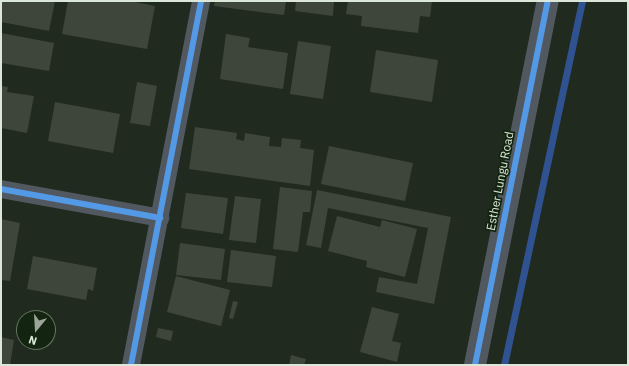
<!DOCTYPE html>
<html>
<head>
<meta charset="utf-8">
<style>
	body { margin:0 }
	#map { position:relative; width:629px; height:366px; overflow:hidden; background:#202a1e; font-family:"IBM Plex Sans",sans-serif }
	div>[style] { position:absolute }
	[style*='--x'] { left:calc(var(--x)*1px); top:calc(var(--y)*1px); width:calc(var(--w)*1px); rotate:calc(var(--a)*1deg) }
	.stream>* { height:7px; margin:-3.5px; padding:0 3.5px; transform-origin:3.5px; border-radius:3.5px; background:#315290 }
	.building>* { inset:0; background:#3e463c }
	.minor>* { height:18px; margin:-9px; padding:0 9px; transform-origin:9px; border-radius:9px; background:#51585f }
	.tertiary>* { height:22px; margin:-11px; padding:0 11px; transform-origin:11px; border-radius:11px; background:#51585f }
	.cycleway>* { height:6px; margin:-3px; padding:0 3px; transform-origin:3px; border-radius:3px; background:#5399e6 }
	span { translate:-50% -50%; white-space:nowrap; text-align:center; line-height:1.15; -webkit-text-stroke:3.5px #132510; paint-order:stroke }
	.street-label { font-size:12px; color:#dbe7d9 }
	.frame { position:absolute; inset:0; border:2px solid #dbe7d9; pointer-events:none }
	.north { position:absolute; left:16px; top:310px; width:40px; height:40px; box-sizing:border-box; background:#132510; border:1px solid #637360; border-radius:50%; rotate:198deg; font-size:11px; font-weight:700; line-height:16px; text-align:center; color:#dbe7d9 }
	.north::after { content:''; display:block; margin:auto; width:14px; height:18px; background:#9aa598; clip-path:polygon(50% 0,100% 100%,50% 72%,0 100%) }
</style>
</head>
<body>
<div id="map">
	<div class="stream">
		<div style="--x:504;--y:365;--w:372;--a:-77.9"></div>
	</div>
	<div class="building">
		<div style="clip-path:polygon(1px 1px,55px 1px,49px 31px,1px 22px)"></div>
		<div style="clip-path:polygon(68px 1px,130px 1px,155px 6px,147px 49px,62px 34px)"></div>
		<div style="clip-path:polygon(215px 1px,286px 1px,284px 15px,214px 6px)"></div>
		<div style="clip-path:polygon(296px 1px,334px 1px,333px 16px,295px 11px)"></div>
		<div style="clip-path:polygon(348px 1px,432px 1px,430px 17px,420px 16px,418px 33px,361px 26px,362px 16px,346px 14px)"></div>
		<div style="clip-path:polygon(1px 33px,54px 43px,49px 71px,1px 63px)"></div>
		<div style="clip-path:polygon(226px 34px,250px 38px,248px 47px,288px 53px,283px 89px,220px 79px)"></div>
		<div style="clip-path:polygon(298px 41px,331px 46px,323px 99px,290px 94px)"></div>
		<div style="clip-path:polygon(376px 50px,438px 60px,432px 102px,370px 92px)"></div>
		<div style="clip-path:polygon(137px 82px,157px 86px,150px 126px,130px 123px)"></div>
		<div style="clip-path:polygon(1px 86px,8px 87px,7px 92px,34px 96px,27px 133px,1px 128px)"></div>
		<div style="clip-path:polygon(55px 102px,120px 114px,113px 153px,48px 141px)"></div>
		<div style="clip-path:polygon(195px 127px,237px 133px,236px 139px,244px 141px,245px 133px,270px 137px,269px 146px,281px 147px,282px 138px,301px 140px,300px 148px,314px 150px,310px 186px,189px 169px)"></div>
		<div style="clip-path:polygon(329px 146px,413px 163px,405px 201px,321px 184px)"></div>
		<div style="clip-path:polygon(280px 187px,312px 191px,310px 212px,303px 212px,298px 252px,273px 249px)"></div>
		<div style="clip-path:polygon(317px 190px,451px 217px,434px 304px,376px 292px,379px 277px,417px 284px,428px 228px,328px 208px,321px 248px,306px 245px)"></div>
		<div style="clip-path:polygon(186px 193px,228px 198px,223px 234px,181px 228px)"></div>
		<div style="clip-path:polygon(235px 196px,261px 199px,256px 243px,229px 240px)"></div>
		<div style="clip-path:polygon(337px 216px,380px 227px,382px 220px,417px 229px,405px 277px,366px 267px,367px 261px,328px 251px)"></div>
		<div style="clip-path:polygon(1px 219px,20px 223px,10px 281px,1px 280px)"></div>
		<div style="clip-path:polygon(180px 243px,225px 249px,221px 280px,176px 275px)"></div>
		<div style="clip-path:polygon(231px 250px,276px 256px,272px 287px,227px 282px)"></div>
		<div style="clip-path:polygon(33px 256px,97px 268px,93px 291px,88px 289px,86px 300px,27px 289px)"></div>
		<div style="clip-path:polygon(176px 276px,230px 290px,221px 326px,167px 312px)"></div>
		<div style="clip-path:polygon(233px 301px,238px 302px,233px 319px,229px 318px)"></div>
		<div style="clip-path:polygon(372px 307px,399px 314px,392px 341px,401px 343px,397px 362px,360px 352px)"></div>
		<div style="clip-path:polygon(158px 328px,173px 331px,171px 341px,156px 337px)"></div>
		<div style="clip-path:polygon(1px 337px,14px 340px,10px 365px,1px 365px)"></div>
		<div style="clip-path:polygon(291px 355px,306px 359px,304px 365px,289px 365px)"></div>
	</div>
	<div class="minor">
		<div style="--x:1;--y:189;--w:162;--a:10.3"></div>
		<div style="--x:131;--y:365;--w:371;--a:-79.1"></div>
	</div>
	<div class="tertiary">
		<div style="--x:475;--y:365;--w:371;--a:-78.7"></div>
	</div>
	<div class="cycleway">
		<div style="--x:1;--y:189;--w:162;--a:10.3"></div>
		<div style="--x:131;--y:365;--w:371;--a:-79.1"></div>
		<div style="--x:475;--y:365;--w:371;--a:-78.7"></div>
	</div>
	<div class="street-label">
		<span style="left:500px;top:181px;rotate:-79deg">Esther Lungu Road</span>
	</div>
	<div class="frame"></div>
	<div class="north">N</div>
</div>
</body>
</html>
